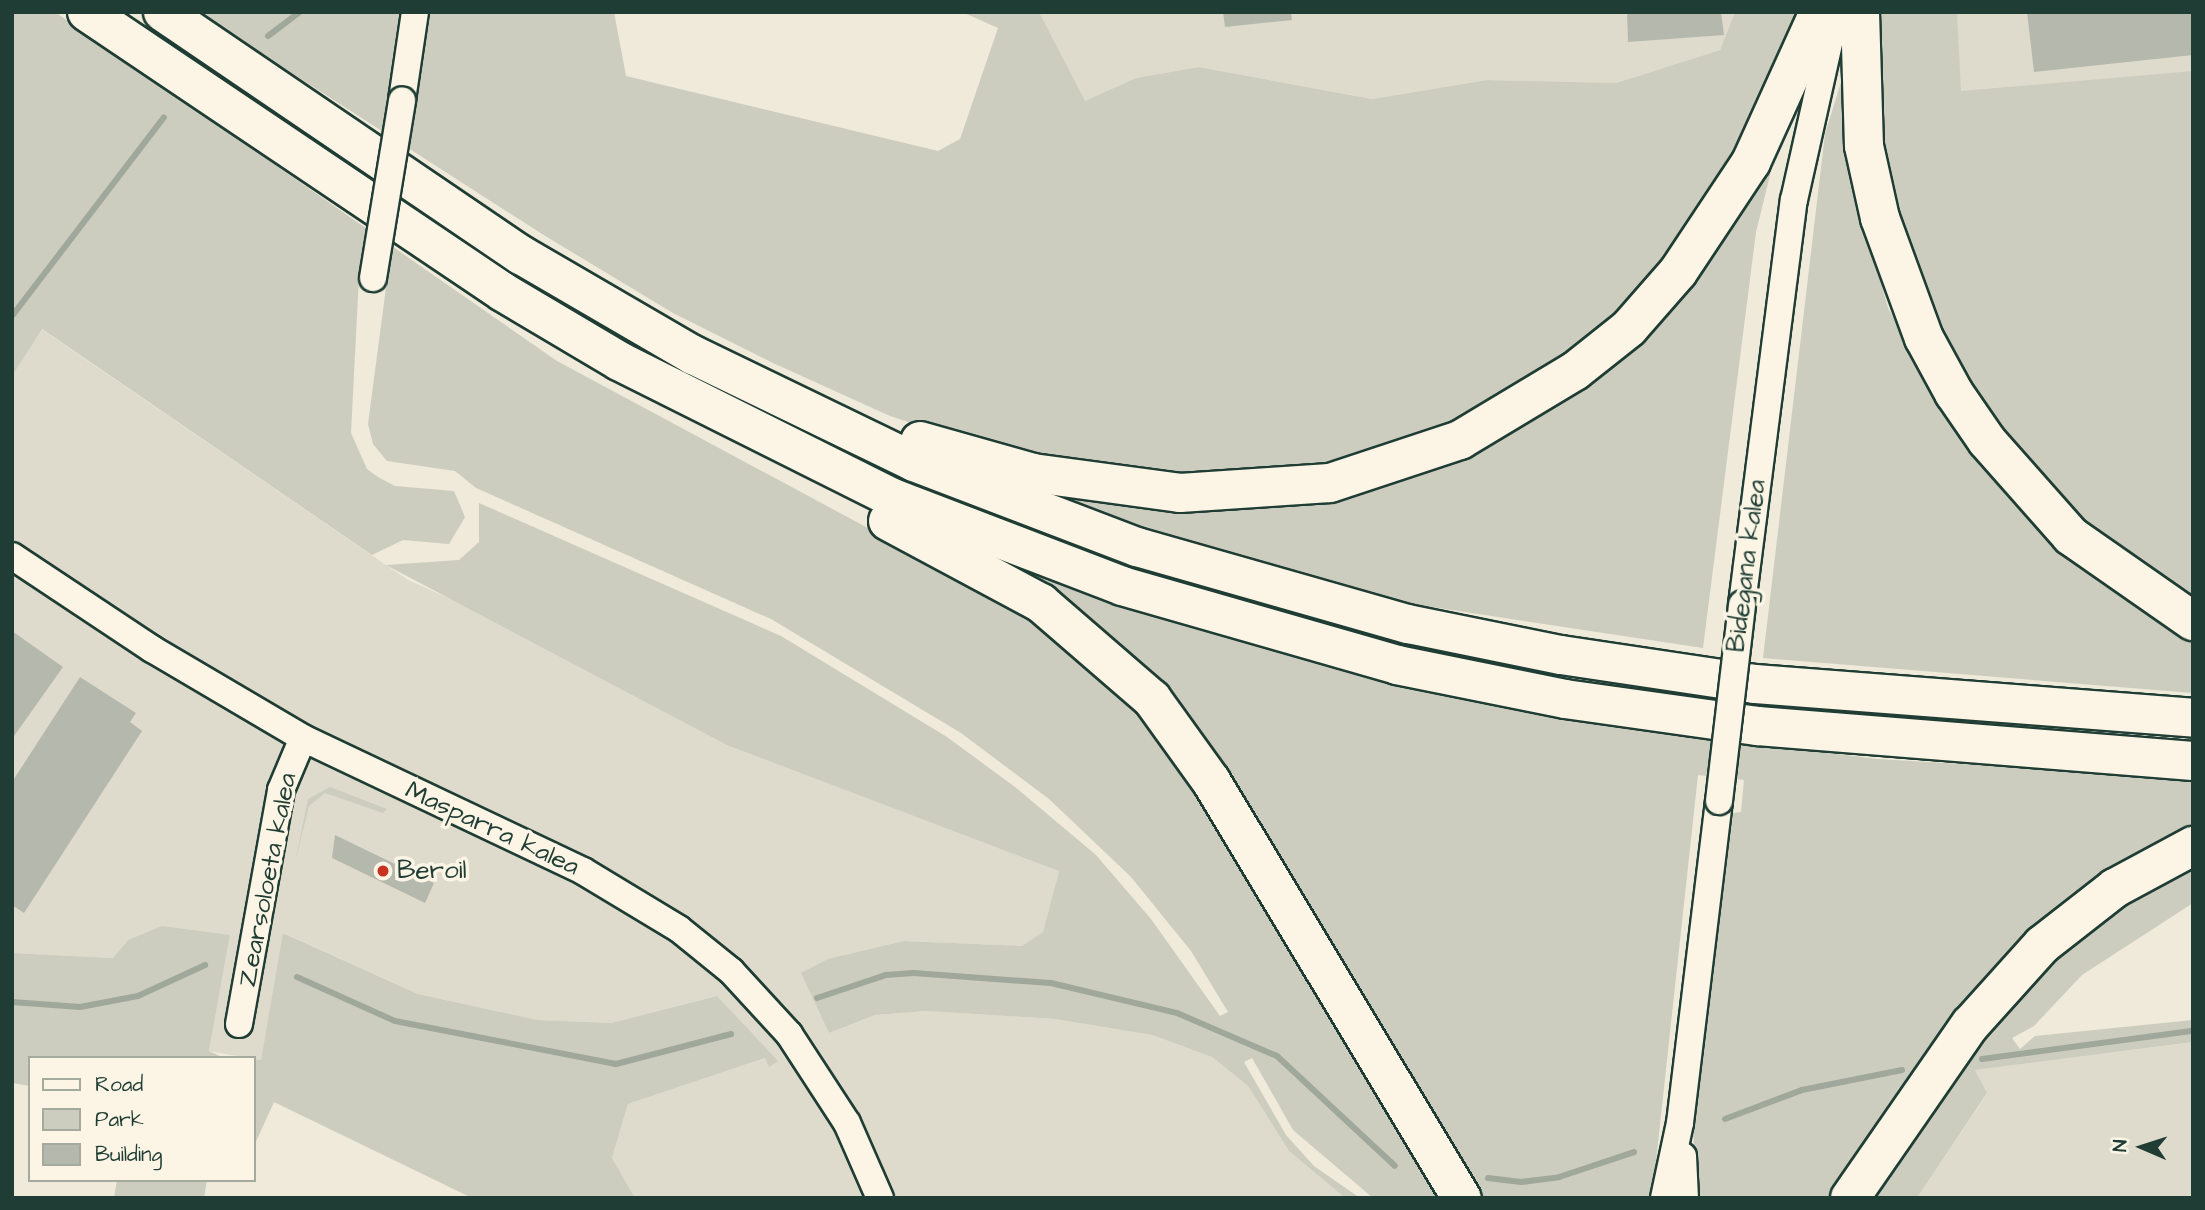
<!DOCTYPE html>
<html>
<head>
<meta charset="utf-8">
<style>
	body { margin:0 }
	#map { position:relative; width:2205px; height:1210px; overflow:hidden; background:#efeada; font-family:"Architects Daughter",sans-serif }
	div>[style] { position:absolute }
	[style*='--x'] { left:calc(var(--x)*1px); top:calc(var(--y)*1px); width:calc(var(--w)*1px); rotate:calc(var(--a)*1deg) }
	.built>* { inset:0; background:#dedbcc }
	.green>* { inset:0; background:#cccdbf }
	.stream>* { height:6px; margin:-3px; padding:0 3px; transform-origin:3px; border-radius:3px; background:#9fa89a }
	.building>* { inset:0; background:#b5b9ad }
	.roads { filter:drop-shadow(2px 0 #1f3d34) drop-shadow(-2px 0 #1f3d34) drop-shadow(0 2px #1f3d34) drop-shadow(0 -2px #1f3d34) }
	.minor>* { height:26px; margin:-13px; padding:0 13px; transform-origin:13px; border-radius:13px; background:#fcf5e5 }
	.highway>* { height:38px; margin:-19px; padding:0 19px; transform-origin:19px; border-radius:19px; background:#fcf5e5 }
	.bridges { filter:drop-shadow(2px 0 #1f3d34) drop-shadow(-2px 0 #1f3d34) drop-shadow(0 2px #1f3d34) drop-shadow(0 -2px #1f3d34) }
	.minor-bridge>* { height:26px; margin:-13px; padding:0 13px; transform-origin:13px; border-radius:13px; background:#fcf5e5 }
	.dots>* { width:19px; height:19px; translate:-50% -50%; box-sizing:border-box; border:4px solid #fcf5e5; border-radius:50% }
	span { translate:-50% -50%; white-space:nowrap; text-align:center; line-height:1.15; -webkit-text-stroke:7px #fcf5e5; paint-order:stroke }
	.street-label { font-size:26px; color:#1f3d34 }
	.poi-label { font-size:26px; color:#1f3d34 }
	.left { translate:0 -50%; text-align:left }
	.frame { position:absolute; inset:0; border:14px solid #1f3d34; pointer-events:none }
	.legend { position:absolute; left:28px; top:1056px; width:228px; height:126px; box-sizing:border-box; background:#fcf5e5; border:2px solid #a4ab9e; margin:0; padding:9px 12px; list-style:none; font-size:21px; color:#1f3d34 }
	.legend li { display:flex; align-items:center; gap:14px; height:35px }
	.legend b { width:35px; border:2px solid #a4ab9e }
	.north { position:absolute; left:2107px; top:1112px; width:70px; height:70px; -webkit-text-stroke:5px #fcf5e5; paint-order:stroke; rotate:273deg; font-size:19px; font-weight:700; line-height:28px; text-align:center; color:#1f3d34 }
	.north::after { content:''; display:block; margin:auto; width:24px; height:32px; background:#1f3d34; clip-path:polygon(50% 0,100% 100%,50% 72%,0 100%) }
</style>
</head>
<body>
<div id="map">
	<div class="built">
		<div style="clip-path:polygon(1039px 12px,1735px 12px,1720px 50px,1616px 83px,1487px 80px,1372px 99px,1199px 67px,1136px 78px,1084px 102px)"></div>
		<div style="clip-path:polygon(1887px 12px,2193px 12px,2193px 116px,1959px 136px)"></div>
		<div style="clip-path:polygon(41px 329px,408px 580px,1059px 871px,1043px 933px,1022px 946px,904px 941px,829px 1033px,875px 1015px,926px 1011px,1055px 1019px,1152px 1035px,1212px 1057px,1248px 1086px,1289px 1151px,1345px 1198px,635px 1198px,612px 1158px,628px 1104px,765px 1058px,777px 1061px,717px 996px,611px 1023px,538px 1020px,418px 994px,284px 933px,261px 1060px,209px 1051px,230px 935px,128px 940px,113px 958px,12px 953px,12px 376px)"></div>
		<div style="clip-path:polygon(2193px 1042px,2193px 1198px,1917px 1198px,1987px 1094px,1975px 1070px)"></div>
	</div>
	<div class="green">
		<div style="clip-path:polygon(12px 12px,55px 12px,557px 361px,1041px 621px,1140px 710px,1193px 778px,1446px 1198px,1373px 1198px,1293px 1130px,1252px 1058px,1244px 1062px,1286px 1135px,1314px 1166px,1360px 1198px,1345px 1198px,1289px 1151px,1248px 1086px,1212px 1057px,1152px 1035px,1055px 1019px,926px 1011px,875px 1015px,829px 1033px,801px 973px,828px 959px,904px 941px,1022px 946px,1043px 932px,1059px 871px,727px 745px,386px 565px,459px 560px,479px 542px,479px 503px,781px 636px,947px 737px,1015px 787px,1096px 855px,1151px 919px,1220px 1016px,1228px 1012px,1191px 951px,1131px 877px,1049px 799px,961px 733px,771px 619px,476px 488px,455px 471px,387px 461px,373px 444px,368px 424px,387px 280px,359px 276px,351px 433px,367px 469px,378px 477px,395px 486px,454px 491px,465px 517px,449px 544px,403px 540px,372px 555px,42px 329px,12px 376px)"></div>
		<div style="clip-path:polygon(197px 12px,401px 12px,389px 98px,416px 103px,429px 12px,614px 12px,626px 76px,938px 151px,960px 139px,998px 28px,962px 12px,1039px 12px,1085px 101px,1136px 78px,1199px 67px,1372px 99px,1487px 80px,1616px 83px,1720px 50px,1735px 12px,1801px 12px,1747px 140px,1634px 305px,1482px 416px,1293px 474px,1157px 479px,991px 449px,890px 416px,773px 363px,673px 313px,542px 234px)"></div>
		<div style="clip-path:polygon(1879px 12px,1957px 12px,1961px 91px,2193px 71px,2193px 598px,2119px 553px,2011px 447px,1910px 276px,1881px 129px)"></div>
		<div style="clip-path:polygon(1845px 69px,1857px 198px,1888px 308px,1949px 418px,2019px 509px,2110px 589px,2193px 641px,2193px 693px,1763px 658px,1825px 134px)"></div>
		<div style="clip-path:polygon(1788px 102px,1756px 232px,1703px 648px,1373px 598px,1038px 494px,1173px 511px,1554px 406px)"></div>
		<div style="clip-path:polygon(995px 562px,1309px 660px,1623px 728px,1878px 759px,2193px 778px,2193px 834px,2115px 872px,1835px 1198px,1697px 1198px,1693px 1130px,1733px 813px,1741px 812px,1744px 780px,1698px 775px,1652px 1198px,1473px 1198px,1204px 759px)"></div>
		<div style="clip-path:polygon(330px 787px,387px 809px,383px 813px,325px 793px,309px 806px,295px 863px,308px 799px)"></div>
		<div style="clip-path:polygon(2193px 860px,2193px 903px,2082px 975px,2034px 1026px,2012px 1038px,2020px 1049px,2035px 1036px,2193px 1020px,2193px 1042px,1975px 1070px,1987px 1093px,1917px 1198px,1866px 1198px,1961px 1059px,2063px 944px)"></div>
		<div style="clip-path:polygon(162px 926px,230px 935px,209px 1051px,224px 1058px,30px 1058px,30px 1086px,12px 1083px,12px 953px,113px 958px,128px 940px)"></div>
		<div style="clip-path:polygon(283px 933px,418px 994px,538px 1020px,611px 1023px,717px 996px,778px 1061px,769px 1067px,765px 1058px,628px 1104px,612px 1158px,635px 1198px,472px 1198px,274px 1102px,254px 1146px,254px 1059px,261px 1060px)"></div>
		<div style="clip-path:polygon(117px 1180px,207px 1180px,204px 1198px,114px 1198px)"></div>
	</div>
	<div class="stream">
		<div style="--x:268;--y:36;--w:40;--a:-37"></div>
		<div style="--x:12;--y:316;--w:250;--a:-52.6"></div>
		<div style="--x:297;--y:977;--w:107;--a:24.2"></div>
		<div style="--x:395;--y:1021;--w:225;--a:11"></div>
		<div style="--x:616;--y:1064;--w:119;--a:-14.6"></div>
		<div style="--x:817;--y:998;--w:73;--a:-18.4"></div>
		<div style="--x:886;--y:975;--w:28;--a:-4"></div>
		<div style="--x:914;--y:973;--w:137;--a:4.2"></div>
		<div style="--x:1051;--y:983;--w:130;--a:13.4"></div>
		<div style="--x:1177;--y:1013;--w:109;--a:23.3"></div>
		<div style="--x:1277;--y:1056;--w:161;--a:43"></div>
		<div style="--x:12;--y:1002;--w:68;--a:4.2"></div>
		<div style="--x:80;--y:1007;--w:59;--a:-10.7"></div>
		<div style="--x:138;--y:996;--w:74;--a:-24.8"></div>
		<div style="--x:1982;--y:1059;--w:213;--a:-7.6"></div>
		<div style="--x:1725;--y:1119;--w:82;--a:-20.6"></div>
		<div style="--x:1802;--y:1090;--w:102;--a:-11.3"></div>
		<div style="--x:1488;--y:1178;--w:33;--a:7"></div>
		<div style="--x:1521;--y:1182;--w:38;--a:-7"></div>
		<div style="--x:1559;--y:1177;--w:79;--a:-18.4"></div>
	</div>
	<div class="building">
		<div style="clip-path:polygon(1223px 12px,1291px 12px,1292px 20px,1225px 27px)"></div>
		<div style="clip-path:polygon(1627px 12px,1721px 12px,1724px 35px,1628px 42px)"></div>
		<div style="clip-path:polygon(2027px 12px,2193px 12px,2193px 55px,2034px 72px)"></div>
		<div style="clip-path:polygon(12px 631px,63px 667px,12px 739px)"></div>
		<div style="clip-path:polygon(80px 677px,136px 713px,130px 722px,142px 731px,24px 913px,12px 905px,12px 782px)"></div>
		<div style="clip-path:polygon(335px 835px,434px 883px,425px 903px,332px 858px)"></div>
	</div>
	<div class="roads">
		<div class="minor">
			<div style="--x:402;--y:100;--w:89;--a:-81.6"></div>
			<div style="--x:12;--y:556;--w:168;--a:33.6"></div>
			<div style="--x:152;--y:649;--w:175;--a:30.5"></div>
			<div style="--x:303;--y:738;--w:310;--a:25.4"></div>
			<div style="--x:583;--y:871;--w:112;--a:31.1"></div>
			<div style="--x:679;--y:929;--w:67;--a:38.9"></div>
			<div style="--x:731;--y:971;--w:86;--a:47.4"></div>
			<div style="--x:789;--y:1034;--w:106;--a:56.9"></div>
			<div style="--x:847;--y:1123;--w:82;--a:66.3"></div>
			<div style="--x:1742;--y:604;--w:407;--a:-82.7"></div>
			<div style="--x:1794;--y:200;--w:193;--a:-77.4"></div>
			<div style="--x:239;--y:1024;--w:238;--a:-79.8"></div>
			<div style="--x:281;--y:790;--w:56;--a:-67.1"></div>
			<div style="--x:1683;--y:1156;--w:42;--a:87.3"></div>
			<div style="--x:1664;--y:1198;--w:77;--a:-78"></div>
			<div style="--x:1680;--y:1123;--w:324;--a:-83.1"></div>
		</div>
		<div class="highway">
			<div style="--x:87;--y:12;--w:501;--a:33.94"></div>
			<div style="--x:503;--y:292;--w:135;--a:30.7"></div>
			<div style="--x:619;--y:361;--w:306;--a:26.6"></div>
			<div style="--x:893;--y:498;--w:245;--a:21"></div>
			<div style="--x:1122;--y:586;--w:286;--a:16"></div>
			<div style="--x:1397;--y:665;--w:171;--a:11.4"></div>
			<div style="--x:1565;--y:699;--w:195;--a:8"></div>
			<div style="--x:1758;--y:726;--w:436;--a:4.6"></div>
			<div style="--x:163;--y:12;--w:433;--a:34.2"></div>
			<div style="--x:521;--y:255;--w:199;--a:30.2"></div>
			<div style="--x:693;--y:355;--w:246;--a:25.8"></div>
			<div style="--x:914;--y:462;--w:239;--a:20.9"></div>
			<div style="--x:1137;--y:547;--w:282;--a:15.9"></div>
			<div style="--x:1408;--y:624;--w:156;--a:11.5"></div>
			<div style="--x:1561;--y:655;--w:196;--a:8.5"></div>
			<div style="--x:1755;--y:684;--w:439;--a:4.4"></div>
			<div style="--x:1860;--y:12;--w:134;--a:88.3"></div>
			<div style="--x:1864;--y:146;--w:74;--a:77.5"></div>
			<div style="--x:1880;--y:218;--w:128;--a:69.9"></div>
			<div style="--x:1924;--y:338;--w:63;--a:61.4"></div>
			<div style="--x:1954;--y:393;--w:58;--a:55.5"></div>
			<div style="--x:1987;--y:441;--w:127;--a:48.5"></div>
			<div style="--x:2071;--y:536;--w:149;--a:34.9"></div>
			<div style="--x:920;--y:441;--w:117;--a:15.8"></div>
			<div style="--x:1033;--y:473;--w:148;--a:7.7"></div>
			<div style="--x:1180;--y:493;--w:150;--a:-3.8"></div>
			<div style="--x:1330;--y:483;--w:137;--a:-18.3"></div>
			<div style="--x:1460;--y:440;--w:134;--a:-31"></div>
			<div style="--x:1575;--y:371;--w:69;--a:-38.5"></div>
			<div style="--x:1629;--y:328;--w:74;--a:-48.8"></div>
			<div style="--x:1678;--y:272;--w:132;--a:-56.4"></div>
			<div style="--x:1751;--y:162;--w:165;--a:-65.6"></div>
			<div style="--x:888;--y:521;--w:174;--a:28.2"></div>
			<div style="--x:1041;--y:603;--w:147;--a:40.9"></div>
			<div style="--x:1152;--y:699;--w:101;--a:54.3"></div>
			<div style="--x:1211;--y:781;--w:487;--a:59"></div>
			<div style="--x:1850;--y:1198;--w:211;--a:-55.3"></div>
			<div style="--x:1970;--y:1025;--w:108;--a:-48"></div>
			<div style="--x:2042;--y:945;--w:93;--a:-38"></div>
			<div style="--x:2115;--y:888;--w:89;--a:-28.3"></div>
		</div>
	</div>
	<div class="bridges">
		<div class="minor-bridge">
			<div style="--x:373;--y:278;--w:180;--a:-80.7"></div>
			<div style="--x:1719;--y:801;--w:198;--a:-83.3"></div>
		</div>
	</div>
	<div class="dots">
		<div style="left:383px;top:871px;background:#c8321e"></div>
	</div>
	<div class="street-label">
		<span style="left:1747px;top:566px;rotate:-83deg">Bidegana kalea</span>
		<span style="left:492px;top:829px;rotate:25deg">Masparra kalea</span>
		<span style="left:268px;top:880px;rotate:-79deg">Zearsoloeta kalea</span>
	</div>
	<div class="poi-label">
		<span class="left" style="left:397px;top:871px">Beroil</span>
	</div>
	<div class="frame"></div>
	<ul class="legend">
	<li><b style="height:9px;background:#fcf5e5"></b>Road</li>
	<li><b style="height:19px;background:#cccdbf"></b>Park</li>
	<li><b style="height:19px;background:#b5b9ad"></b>Building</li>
	</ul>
	<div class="north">N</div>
</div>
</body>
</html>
